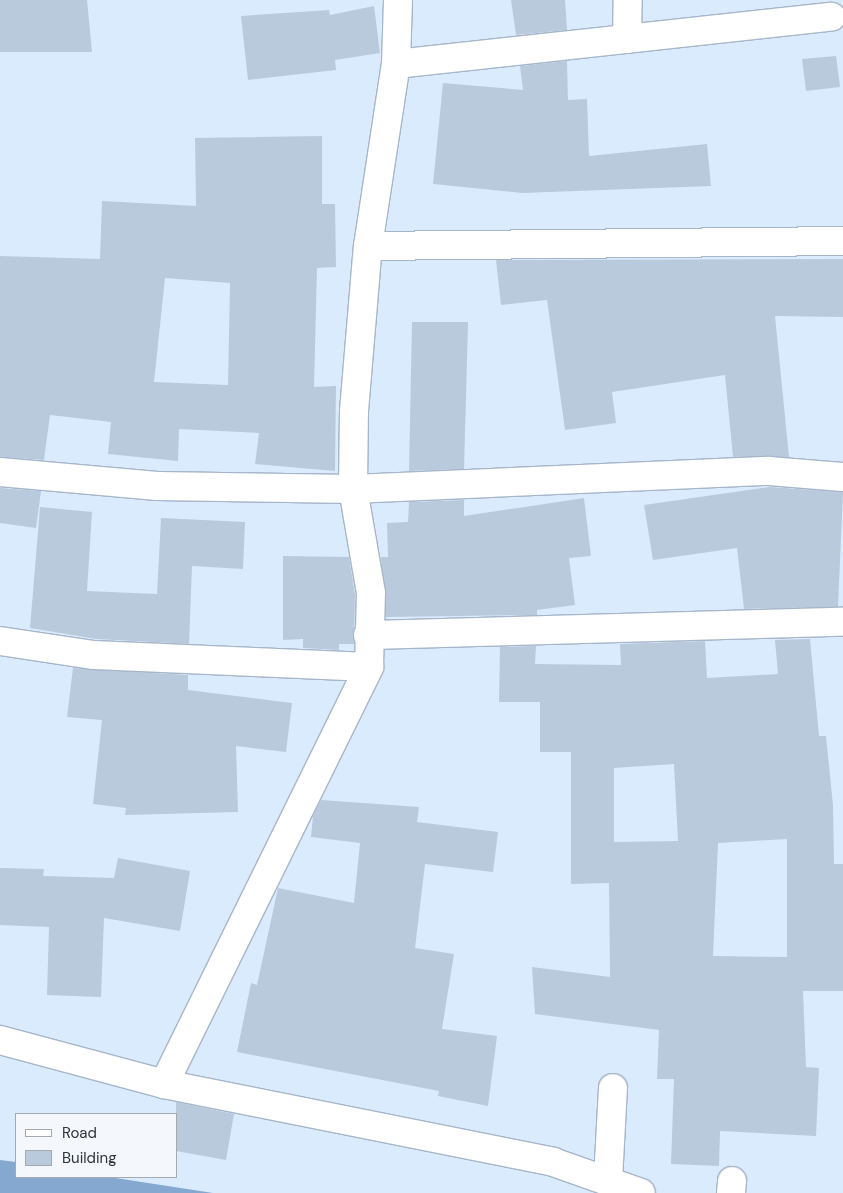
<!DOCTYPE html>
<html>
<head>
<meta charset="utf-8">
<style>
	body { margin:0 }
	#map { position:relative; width:843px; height:1193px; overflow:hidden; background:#dbebfe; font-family:"DM Sans",sans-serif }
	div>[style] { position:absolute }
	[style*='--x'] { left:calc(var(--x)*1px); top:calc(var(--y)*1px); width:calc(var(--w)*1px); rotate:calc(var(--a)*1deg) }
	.water>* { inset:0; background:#84a8d0 }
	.building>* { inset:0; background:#bacadd }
	.roads { filter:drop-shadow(1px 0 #a6b6c8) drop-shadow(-1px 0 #a6b6c8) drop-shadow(0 1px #a6b6c8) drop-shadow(0 -1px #a6b6c8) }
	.minor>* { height:28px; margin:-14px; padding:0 14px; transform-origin:14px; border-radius:14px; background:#fff }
	.major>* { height:28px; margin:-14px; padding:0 14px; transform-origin:14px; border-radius:14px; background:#fff }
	span { translate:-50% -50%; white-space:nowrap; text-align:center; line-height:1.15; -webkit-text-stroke:4px #f4f7fb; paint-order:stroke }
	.legend { position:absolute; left:15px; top:1113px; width:162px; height:65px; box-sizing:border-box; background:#f4f7fb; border:1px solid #a4a9ae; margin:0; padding:6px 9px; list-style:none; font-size:15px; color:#2d333a }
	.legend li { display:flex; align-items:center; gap:10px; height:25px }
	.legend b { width:25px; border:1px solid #a4a9ae }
</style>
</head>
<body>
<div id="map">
	<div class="water">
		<div style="clip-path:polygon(0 1160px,16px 1162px,16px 1177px,109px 1177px,213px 1193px,0 1193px)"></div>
	</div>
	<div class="building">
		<div style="clip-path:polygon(0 0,87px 0,92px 52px,0 52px)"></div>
		<div style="clip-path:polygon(511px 0,565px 0,567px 30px,516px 35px)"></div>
		<div style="clip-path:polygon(374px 6px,380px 53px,335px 60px,336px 70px,248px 80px,241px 16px,329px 10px,330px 15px)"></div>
		<div style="clip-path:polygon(836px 56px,840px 87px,806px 91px,802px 59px)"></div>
		<div style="clip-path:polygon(567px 61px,568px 100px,587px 99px,589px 156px,707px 144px,711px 186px,522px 193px,433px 184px,443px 83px,523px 90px,520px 66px)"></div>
		<div style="clip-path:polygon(evenodd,322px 136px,322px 204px,335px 204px,336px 267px,317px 268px,314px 387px,336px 386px,335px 471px,255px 464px,259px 433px,179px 429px,178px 461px,108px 454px,111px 422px,50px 415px,44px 460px,0 457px,0 256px,100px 259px,102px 201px,196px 206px,195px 138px,322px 136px,165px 278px,230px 283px,228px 385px,154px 382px,165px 278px)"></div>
		<div style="clip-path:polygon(843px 259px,843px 317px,775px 316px,789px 457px,733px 457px,725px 375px,612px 392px,616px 423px,565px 430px,547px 300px,501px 305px,496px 260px)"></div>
		<div style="clip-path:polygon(412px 322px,468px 322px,464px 469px,409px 471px)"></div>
		<div style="clip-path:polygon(769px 487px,843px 492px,838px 607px,744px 609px,737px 548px,653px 560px,644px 505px)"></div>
		<div style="clip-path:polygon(0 488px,41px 491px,36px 528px,0 523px)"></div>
		<div style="clip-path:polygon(584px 498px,591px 556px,569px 558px,575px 605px,537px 610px,537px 615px,386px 617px,381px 557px,388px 557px,387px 523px,408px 522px,409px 502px,464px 500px,464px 516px)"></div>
		<div style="clip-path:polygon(40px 507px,92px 512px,87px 591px,157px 594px,161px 518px,245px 522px,243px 569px,192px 566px,189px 644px,96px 639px,30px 628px)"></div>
		<div style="clip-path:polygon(283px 556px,349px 557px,355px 594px,354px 644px,339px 644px,339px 650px,303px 648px,303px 639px,283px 640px)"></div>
		<div style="clip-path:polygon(evenodd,810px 639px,819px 736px,826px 736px,833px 805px,834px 864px,843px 864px,843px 991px,803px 991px,806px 1067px,819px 1068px,816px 1136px,720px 1131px,719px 1166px,671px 1164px,674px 1079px,657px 1079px,659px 1030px,535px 1014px,532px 967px,610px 977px,609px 883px,571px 884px,571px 752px,540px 752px,540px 702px,499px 702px,500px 647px,536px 646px,535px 664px,621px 665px,620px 644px,705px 641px,707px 678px,778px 674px,775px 640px,810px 639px,674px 764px,678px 841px,614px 842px,614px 768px,674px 764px,810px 639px,787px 839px,787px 957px,713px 956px,718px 843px,787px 839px)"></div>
		<div style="clip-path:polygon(73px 668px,188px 675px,188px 690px,292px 703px,286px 752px,236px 746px,238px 812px,125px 815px,126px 808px,93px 804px,102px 720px,67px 717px)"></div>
		<div style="clip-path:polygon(321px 800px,419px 807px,417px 822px,498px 832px,493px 872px,425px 864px,415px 948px,454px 954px,442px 1029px,497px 1036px,488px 1106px,438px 1096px,439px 1091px,237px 1052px,251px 983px,257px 985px,278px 888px,354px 903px,360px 843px,311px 837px,313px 816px)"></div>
		<div style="clip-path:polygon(118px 858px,190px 871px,180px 931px,104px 918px,101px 997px,47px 995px,49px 927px,0 925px,0 868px,44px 869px,43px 876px,114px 878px)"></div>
		<div style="clip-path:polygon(176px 1102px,234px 1114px,226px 1160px,176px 1151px)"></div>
	</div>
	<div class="roads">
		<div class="minor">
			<div style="--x:627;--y:39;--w:39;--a:-89"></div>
			<div style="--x:396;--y:64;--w:438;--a:-6.2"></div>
			<div style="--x:368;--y:246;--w:475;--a:-0.6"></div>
			<div style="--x:0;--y:472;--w:158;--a:5.1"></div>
			<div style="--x:157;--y:486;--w:196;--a:0.9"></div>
			<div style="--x:353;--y:489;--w:416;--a:-2.5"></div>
			<div style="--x:769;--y:471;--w:74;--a:4.6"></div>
			<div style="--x:368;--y:635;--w:475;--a:-1.6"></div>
			<div style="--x:0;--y:641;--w:95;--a:8.5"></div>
			<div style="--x:94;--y:655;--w:275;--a:2.5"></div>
			<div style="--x:164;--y:1084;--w:465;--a:-63.8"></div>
			<div style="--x:369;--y:667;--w:74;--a:-88.5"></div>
			<div style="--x:371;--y:593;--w:106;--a:-99.8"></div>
			<div style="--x:353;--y:489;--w:78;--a:-89.3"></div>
			<div style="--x:354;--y:411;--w:166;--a:-85.2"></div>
			<div style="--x:368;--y:246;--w:184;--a:-81.3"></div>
			<div style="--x:396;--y:64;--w:64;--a:-88.2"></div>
			<div style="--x:608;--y:1180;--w:92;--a:-86.9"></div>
			<div style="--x:731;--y:1193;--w:12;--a:-85"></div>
		</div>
		<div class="major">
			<div style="--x:0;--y:1040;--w:170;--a:15"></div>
			<div style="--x:164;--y:1084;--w:397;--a:11.3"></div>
			<div style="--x:553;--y:1162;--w:93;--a:19.4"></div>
		</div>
	</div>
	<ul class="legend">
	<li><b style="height:6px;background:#fff"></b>Road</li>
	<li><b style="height:14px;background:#bacadd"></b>Building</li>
	</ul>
</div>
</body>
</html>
